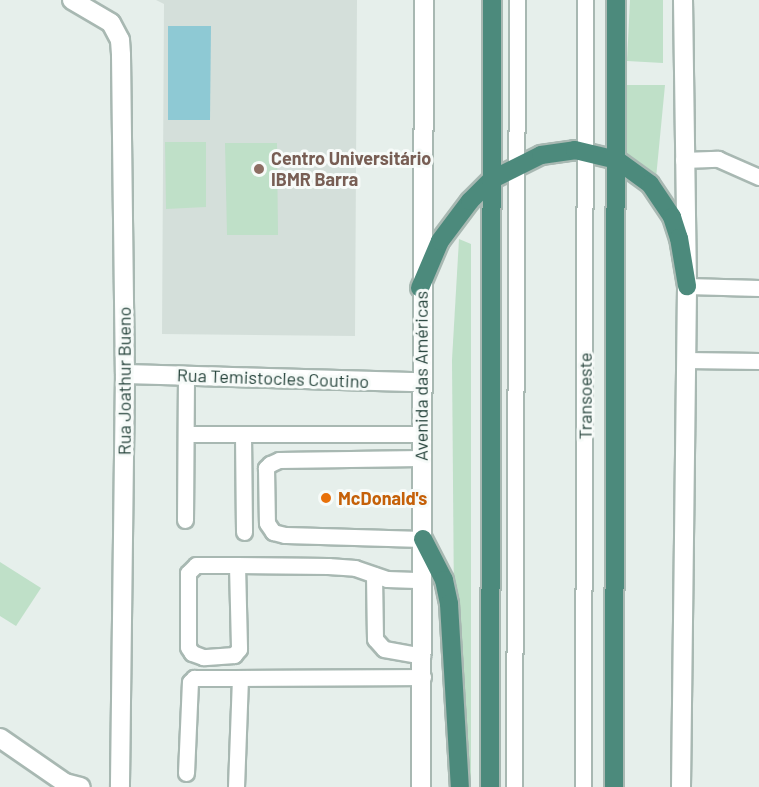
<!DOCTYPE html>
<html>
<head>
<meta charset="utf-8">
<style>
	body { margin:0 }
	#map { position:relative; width:759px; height:787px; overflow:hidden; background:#e6efeb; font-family:Barlow,sans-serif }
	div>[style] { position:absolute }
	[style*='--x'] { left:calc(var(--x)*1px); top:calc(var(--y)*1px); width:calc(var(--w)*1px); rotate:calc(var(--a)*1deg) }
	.built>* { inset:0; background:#d4dfda }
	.green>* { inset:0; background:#bfe0c8 }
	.water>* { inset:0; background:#8ec9d4 }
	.roads { filter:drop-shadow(2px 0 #a8b8b2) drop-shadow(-2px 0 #a8b8b2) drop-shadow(0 2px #a8b8b2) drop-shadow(0 -2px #a8b8b2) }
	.service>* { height:15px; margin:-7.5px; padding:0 7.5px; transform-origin:7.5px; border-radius:7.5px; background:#fff }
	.minor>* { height:18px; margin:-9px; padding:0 9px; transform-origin:9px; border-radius:9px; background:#fff }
	.secondary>* { height:18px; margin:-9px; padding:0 9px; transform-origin:9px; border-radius:9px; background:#fff }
	.trunk>* { height:18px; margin:-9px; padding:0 9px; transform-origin:9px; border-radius:9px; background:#4c8a7c }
	.dots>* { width:16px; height:16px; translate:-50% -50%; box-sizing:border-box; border:3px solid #f7fbf9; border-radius:50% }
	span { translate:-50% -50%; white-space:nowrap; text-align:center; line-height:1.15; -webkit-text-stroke:6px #f7fbf9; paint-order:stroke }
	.education-label { font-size:18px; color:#785e54; font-weight:700 }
	.left { translate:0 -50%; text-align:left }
	.street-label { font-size:18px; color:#24423a }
	.food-label { font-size:18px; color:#c56008; font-weight:700 }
</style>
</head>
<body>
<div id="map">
	<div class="built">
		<div style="clip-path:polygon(156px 0,357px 0,355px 336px,162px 334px,164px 4px)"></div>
	</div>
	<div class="green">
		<div style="clip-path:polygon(630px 0,663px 0,663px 63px,627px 61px)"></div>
		<div style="clip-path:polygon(625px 85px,665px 85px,656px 178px,624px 156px)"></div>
		<div style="clip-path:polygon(165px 142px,206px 142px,206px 207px,166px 209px)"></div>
		<div style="clip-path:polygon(225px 143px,277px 143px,278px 235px,227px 235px)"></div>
		<div style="clip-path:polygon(459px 239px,471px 244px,471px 787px,465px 787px,454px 605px,452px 360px)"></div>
		<div style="clip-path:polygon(0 562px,41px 588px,16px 626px,0 616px)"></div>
	</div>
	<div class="water">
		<div style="clip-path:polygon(168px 26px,211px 26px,210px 120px,168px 120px)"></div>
	</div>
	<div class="roads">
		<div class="service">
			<div style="--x:683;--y:160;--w:35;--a:-2"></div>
			<div style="--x:718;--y:159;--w:45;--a:23.7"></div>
			<div style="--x:687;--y:286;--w:72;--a:1.6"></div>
			<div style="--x:686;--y:360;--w:73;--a:0.8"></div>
			<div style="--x:186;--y:434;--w:235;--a:0"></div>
			<div style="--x:243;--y:435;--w:97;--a:89.4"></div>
			<div style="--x:421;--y:458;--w:142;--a:179.2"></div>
			<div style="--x:279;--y:460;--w:10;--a:156"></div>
			<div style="--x:270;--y:464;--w:6;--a:135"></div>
			<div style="--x:266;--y:468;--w:55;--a:89"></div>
			<div style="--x:267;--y:523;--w:11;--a:56"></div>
			<div style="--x:273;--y:532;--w:12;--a:14"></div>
			<div style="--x:285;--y:535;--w:138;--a:1.7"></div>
			<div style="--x:185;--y:520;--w:145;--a:-89.6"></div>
			<div style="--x:237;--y:565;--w:84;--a:88.6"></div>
			<div style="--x:239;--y:649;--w:8;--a:130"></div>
			<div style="--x:234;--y:655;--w:31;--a:176"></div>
			<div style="--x:203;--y:657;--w:12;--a:-160"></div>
			<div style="--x:192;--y:653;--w:7;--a:-124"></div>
			<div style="--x:188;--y:647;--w:74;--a:-90"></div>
			<div style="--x:188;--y:573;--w:11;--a:-45"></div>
			<div style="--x:196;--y:565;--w:41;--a:0"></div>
			<div style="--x:237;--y:565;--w:91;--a:0.6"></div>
			<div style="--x:328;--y:566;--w:27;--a:4"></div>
			<div style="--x:355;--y:568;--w:34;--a:19"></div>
			<div style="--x:387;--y:579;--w:36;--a:2"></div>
			<div style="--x:374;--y:575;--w:64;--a:89.1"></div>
			<div style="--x:375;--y:639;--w:13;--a:48"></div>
			<div style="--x:384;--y:649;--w:39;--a:10"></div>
			<div style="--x:186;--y:773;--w:91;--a:-87.5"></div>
			<div style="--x:190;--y:682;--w:6;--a:-45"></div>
			<div style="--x:194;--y:678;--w:46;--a:0"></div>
			<div style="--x:236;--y:787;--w:109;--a:-87.9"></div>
			<div style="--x:240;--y:678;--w:183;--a:-0.3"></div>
			<div style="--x:514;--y:787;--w:787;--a:-89.78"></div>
			<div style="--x:583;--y:787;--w:787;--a:-89.85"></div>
		</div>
		<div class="minor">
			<div style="--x:72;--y:0;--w:45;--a:30.5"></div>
			<div style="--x:111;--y:23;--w:19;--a:62"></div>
			<div style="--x:120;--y:40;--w:15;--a:86"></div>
			<div style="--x:121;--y:55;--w:319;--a:89.3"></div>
			<div style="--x:125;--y:374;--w:413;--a:90.7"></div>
			<div style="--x:125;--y:374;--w:295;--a:1.6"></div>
			<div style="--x:0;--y:738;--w:79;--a:34.7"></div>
			<div style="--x:65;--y:783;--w:16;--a:14"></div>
		</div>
		<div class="secondary">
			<div style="--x:421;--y:787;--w:787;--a:-89.78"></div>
			<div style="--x:681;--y:787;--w:501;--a:-89.31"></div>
			<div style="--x:687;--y:286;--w:286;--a:-90.8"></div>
		</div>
		<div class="trunk">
			<div style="--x:420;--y:288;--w:51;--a:-66.9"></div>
			<div style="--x:440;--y:241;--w:50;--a:-53.1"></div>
			<div style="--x:470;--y:201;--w:30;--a:-45"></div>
			<div style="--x:491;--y:180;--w:56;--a:-26.6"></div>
			<div style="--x:541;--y:155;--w:34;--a:-8"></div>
			<div style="--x:575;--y:150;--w:43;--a:13.4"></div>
			<div style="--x:617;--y:160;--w:41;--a:36"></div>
			<div style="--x:650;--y:184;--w:40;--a:56"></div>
			<div style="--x:672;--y:217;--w:22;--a:72"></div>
			<div style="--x:679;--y:238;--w:49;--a:80.5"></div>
			<div style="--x:423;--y:539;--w:46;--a:62.9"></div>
			<div style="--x:444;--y:580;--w:25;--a:78"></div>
			<div style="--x:449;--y:604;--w:183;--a:86.6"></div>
			<div style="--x:490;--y:787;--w:787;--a:-89.85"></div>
			<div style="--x:614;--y:787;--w:787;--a:-89.85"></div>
		</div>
	</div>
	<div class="dots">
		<div style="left:259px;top:169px;background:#8d6e63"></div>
		<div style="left:326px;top:498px;background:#e8710a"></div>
	</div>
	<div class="education-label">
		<span class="left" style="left:271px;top:169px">Centro Universitário<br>IBMR Barra</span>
	</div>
	<div class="street-label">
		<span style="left:421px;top:376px;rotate:-90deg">Avenida das Américas</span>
		<span style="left:273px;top:378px;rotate:2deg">Rua Temistocles Coutino</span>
		<span style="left:124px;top:381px;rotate:-90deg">Rua Joathur Bueno</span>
		<span style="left:585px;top:396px;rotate:-90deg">Transoeste</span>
	</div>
	<div class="food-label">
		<span class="left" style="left:338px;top:498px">McDonald's</span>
	</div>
</div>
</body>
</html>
